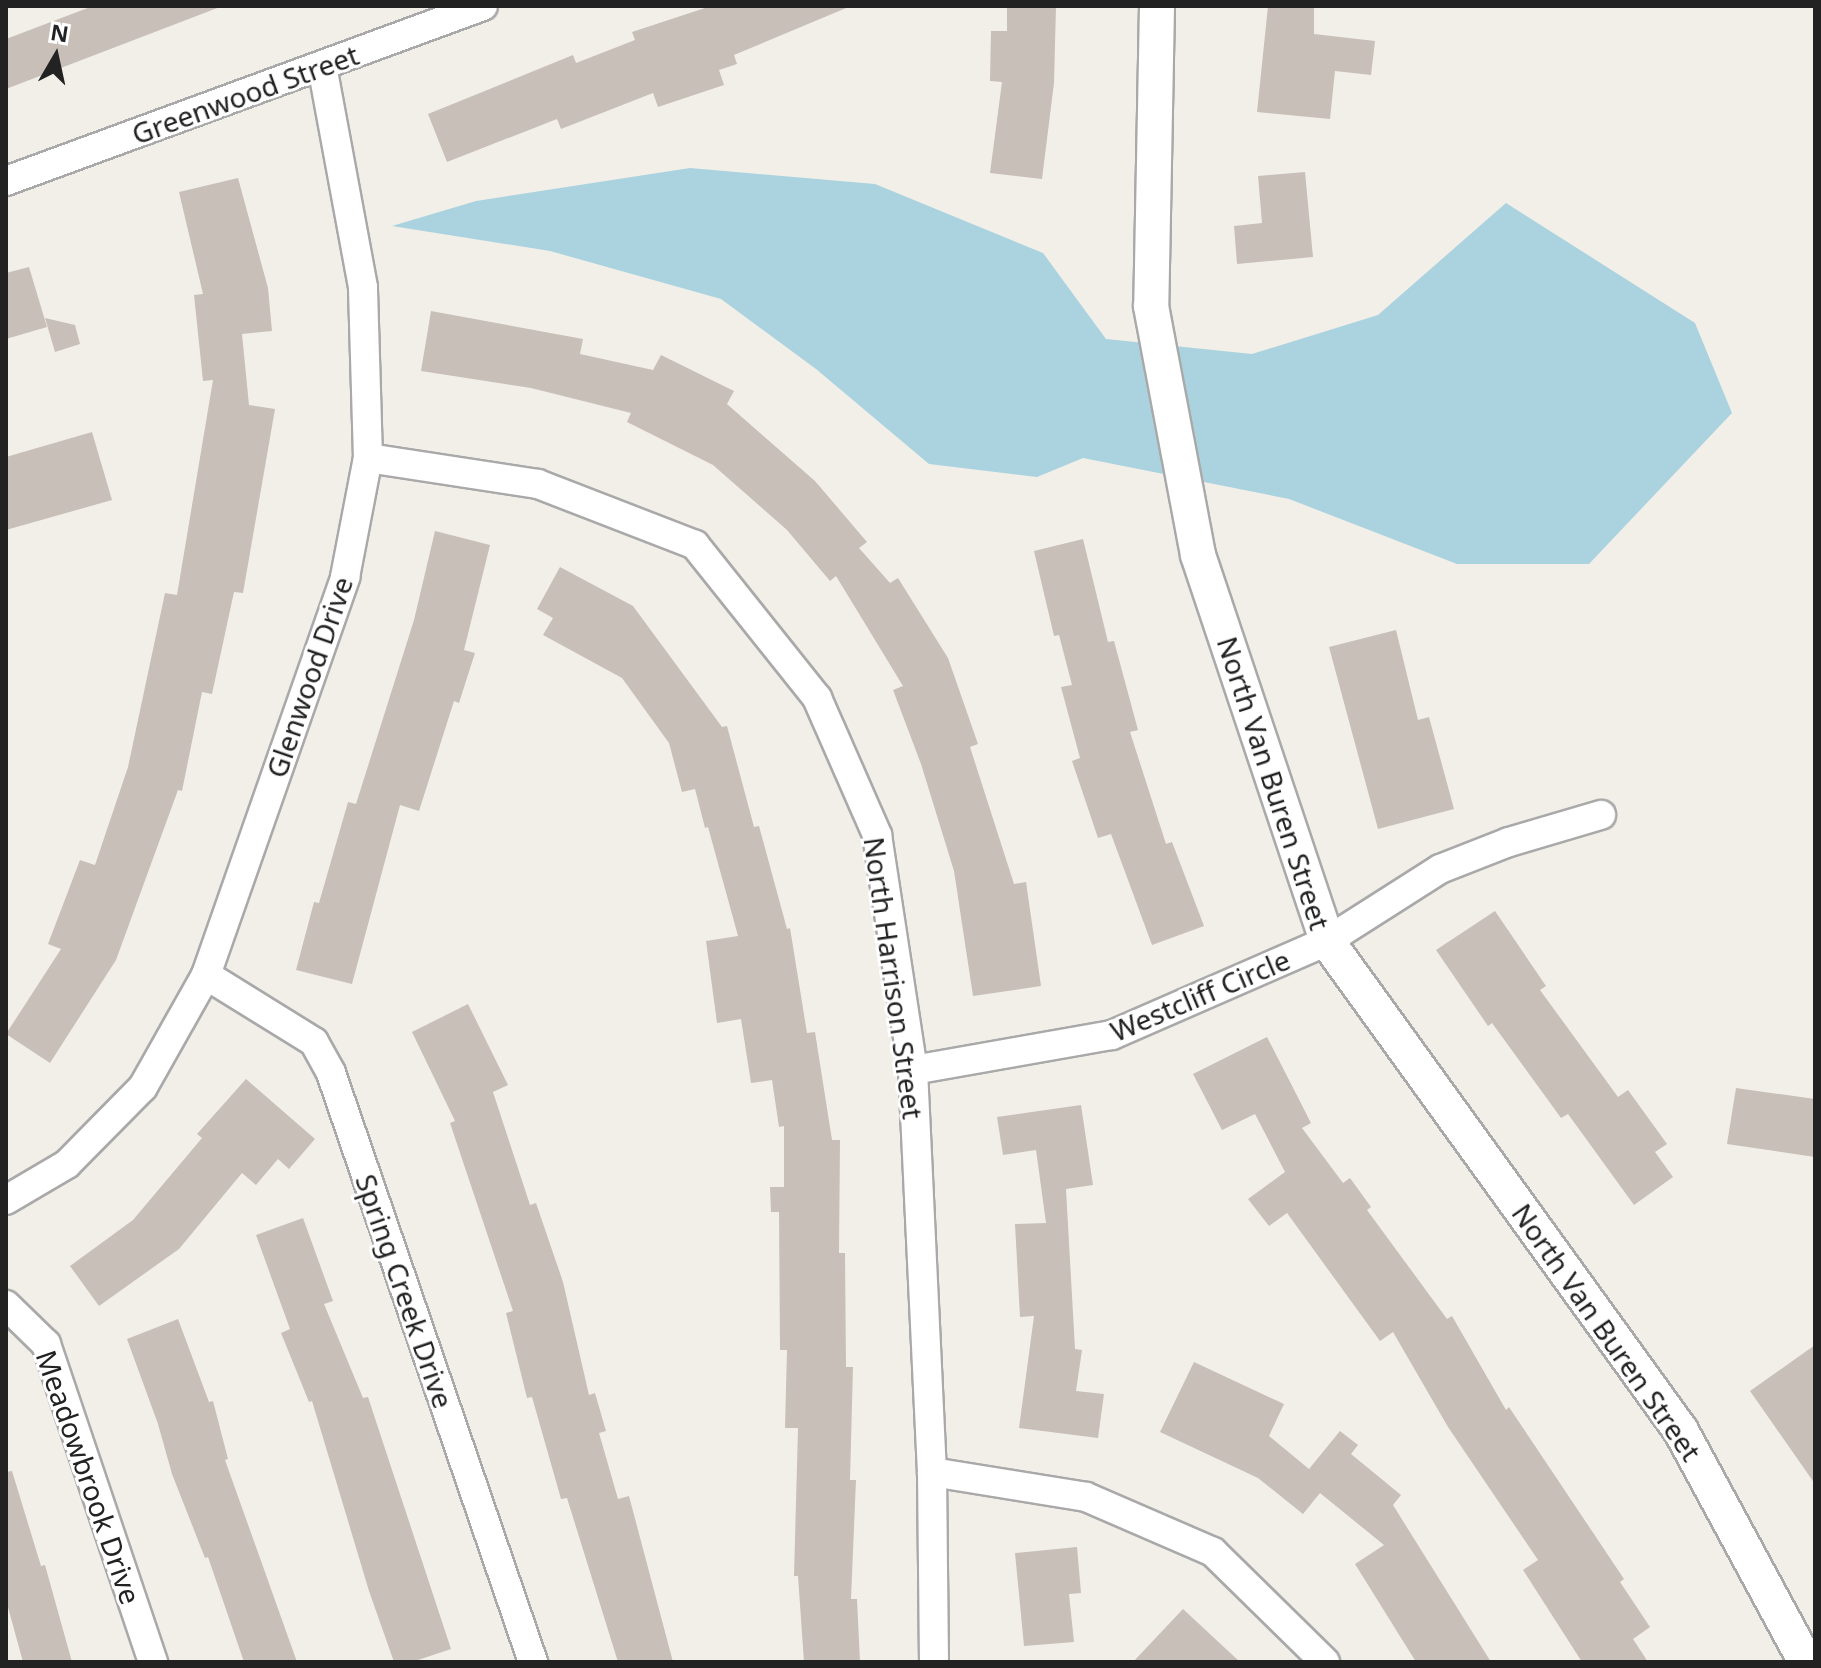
<!DOCTYPE html>
<html>
<head>
<meta charset="utf-8">
<style>
	body { margin:0 }
	#map { position:relative; width:1821px; height:1668px; overflow:hidden; background:#f2efe9; font-family:"Noto Sans",sans-serif }
	div>[style] { position:absolute }
	[style*='--x'] { left:calc(var(--x)*1px); top:calc(var(--y)*1px); width:calc(var(--w)*1px); rotate:calc(var(--a)*1deg) }
	.water>* { inset:0; background:#aad3df }
	.building>* { inset:0; background:#c7bfb8 }
	.roads { filter:drop-shadow(2px 0 #a9a9a9) drop-shadow(-2px 0 #a9a9a9) drop-shadow(0 2px #a9a9a9) drop-shadow(0 -2px #a9a9a9) }
	.minor>* { height:28px; margin:-14px; padding:0 14px; transform-origin:14px; border-radius:14px; background:#fff }
	.tertiary>* { height:34px; margin:-17px; padding:0 17px; transform-origin:17px; border-radius:17px; background:#fff }
	span { translate:-50% -50%; white-space:nowrap; text-align:center; line-height:1.15; -webkit-text-stroke:6px #fff; paint-order:stroke }
	.street-label { font-size:28px; color:#222 }
	.frame { position:absolute; inset:0; border:8px solid #222; pointer-events:none }
	.north { position:absolute; left:16px; top:16px; width:80px; height:80px; -webkit-text-stroke:6px #fff; paint-order:stroke; rotate:9deg; font-size:22px; font-weight:700; line-height:32px; text-align:center; color:#222 }
	.north::after { content:''; display:block; margin:auto; width:28px; height:36px; background:#222; clip-path:polygon(50% 0,100% 100%,50% 72%,0 100%) }
</style>
</head>
<body>
<div id="map">
	<div class="water">
		<div style="clip-path:polygon(690px 168px,875px 184px,1043px 253px,1106px 339px,1252px 354px,1378px 315px,1506px 203px,1695px 323px,1732px 413px,1589px 564px,1457px 564px,1289px 499px,1083px 458px,1037px 477px,929px 464px,816px 369px,721px 299px,550px 251px,392px 226px,476px 201px)"></div>
	</div>
	<div class="building">
		<div style="clip-path:polygon(93px 6px,220px 6px,220px 7px,6px 89px,6px 39px)"></div>
		<div style="clip-path:polygon(711px 6px,851px 6px,734px 55px,737px 64px,719px 70px,724px 85px,658px 107px,653px 93px,561px 129px,557px 119px,447px 162px,428px 114px,573px 55px,576px 63px,635px 40px,632px 32px)"></div>
		<div style="clip-path:polygon(1007px 6px,1056px 6px,1054px 83px,1042px 179px,990px 173px,1002px 82px,990px 81px,991px 31px,1007px 31px)"></div>
		<div style="clip-path:polygon(1268px 6px,1314px 6px,1314px 34px,1375px 41px,1371px 75px,1335px 71px,1330px 119px,1257px 112px)"></div>
		<div style="clip-path:polygon(1305px 172px,1313px 257px,1237px 264px,1234px 226px,1262px 223px,1258px 176px)"></div>
		<div style="clip-path:polygon(238px 178px,268px 288px,272px 331px,242px 334px,249px 405px,275px 409px,243px 593px,234px 592px,212px 694px,202px 692px,182px 791px,178px 790px,116px 960px,50px 1063px,6px 1034px,61px 949px,48px 944px,80px 860px,95px 865px,128px 767px,165px 593px,177px 595px,213px 380px,203px 381px,194px 295px,203px 294px,179px 192px)"></div>
		<div style="clip-path:polygon(29px 267px,47px 327px,6px 339px,6px 273px)"></div>
		<div style="clip-path:polygon(431px 311px,583px 339px,580px 354px,653px 370px,661px 355px,734px 391px,727px 404px,815px 481px,867px 542px,859px 548px,890px 583px,898px 578px,948px 658px,978px 744px,970px 747px,1014px 884px,1026px 882px,1041px 986px,973px 996px,954px 871px,921px 764px,893px 690px,903px 686px,836px 576px,830px 581px,787px 530px,713px 465px,627px 422px,631px 413px,531px 388px,421px 371px)"></div>
		<div style="clip-path:polygon(45px 318px,75px 325px,80px 344px,55px 352px)"></div>
		<div style="clip-path:polygon(92px 432px,112px 500px,6px 530px,6px 457px)"></div>
		<div style="clip-path:polygon(435px 531px,490px 545px,464px 650px,475px 653px,459px 703px,454px 701px,419px 811px,400px 805px,352px 984px,296px 970px,314px 902px,319px 903px,348px 802px,356px 804px,414px 620px)"></div>
		<div style="clip-path:polygon(1083px 539px,1108px 642px,1114px 641px,1138px 730px,1130px 732px,1166px 844px,1172px 842px,1204px 926px,1152px 945px,1111px 834px,1098px 838px,1072px 761px,1080px 758px,1061px 687px,1072px 685px,1059px 635px,1054px 636px,1034px 551px)"></div>
		<div style="clip-path:polygon(560px 567px,633px 606px,722px 727px,727px 726px,754px 827px,759px 826px,787px 929px,790px 928px,807px 1033px,815px 1032px,832px 1140px,840px 1140px,839px 1253px,845px 1253px,846px 1367px,853px 1367px,850px 1480px,856px 1480px,851px 1599px,857px 1599px,860px 1662px,804px 1662px,798px 1576px,794px 1576px,798px 1428px,785px 1428px,787px 1350px,780px 1350px,779px 1212px,771px 1212px,770px 1187px,784px 1187px,784px 1126px,779px 1127px,772px 1080px,751px 1083px,741px 1019px,717px 1023px,706px 941px,738px 936px,708px 827px,705px 828px,695px 789px,682px 792px,669px 743px,622px 678px,543px 635px,553px 618px,537px 609px)"></div>
		<div style="clip-path:polygon(1396px 630px,1418px 720px,1429px 717px,1454px 809px,1378px 829px,1329px 647px)"></div>
		<div style="clip-path:polygon(1495px 911px,1546px 986px,1540px 990px,1618px 1097px,1628px 1090px,1667px 1144px,1655px 1152px,1673px 1177px,1634px 1205px,1568px 1114px,1561px 1118px,1492px 1023px,1488px 1026px,1436px 950px)"></div>
		<div style="clip-path:polygon(468px 1004px,508px 1085px,493px 1092px,530px 1205px,536px 1203px,563px 1282px,589px 1395px,595px 1393px,606px 1431px,599px 1433px,618px 1499px,629px 1496px,673px 1662px,618px 1662px,567px 1498px,561px 1499px,532px 1397px,527px 1398px,506px 1313px,513px 1311px,450px 1123px,455px 1121px,412px 1032px)"></div>
		<div style="clip-path:polygon(1267px 1037px,1311px 1123px,1302px 1128px,1343px 1183px,1350px 1178px,1371px 1207px,1367px 1210px,1447px 1319px,1452px 1316px,1506px 1410px,1509px 1407px,1624px 1579px,1620px 1582px,1650px 1627px,1633px 1639px,1648px 1662px,1582px 1662px,1523px 1570px,1538px 1560px,1448px 1427px,1393px 1332px,1380px 1341px,1287px 1213px,1269px 1226px,1248px 1199px,1285px 1172px,1255px 1114px,1222px 1130px,1193px 1074px)"></div>
		<div style="clip-path:polygon(246px 1079px,315px 1139px,289px 1169px,278px 1159px,256px 1185px,242px 1173px,179px 1249px,99px 1306px,70px 1266px,133px 1220px,202px 1138px,197px 1134px)"></div>
		<div style="clip-path:polygon(1736px 1088px,1815px 1099px,1815px 1157px,1727px 1144px)"></div>
		<div style="clip-path:polygon(1081px 1105px,1093px 1185px,1066px 1189px,1075px 1349px,1082px 1350px,1076px 1391px,1104px 1394px,1098px 1438px,1019px 1428px,1034px 1316px,1020px 1317px,1015px 1224px,1046px 1223px,1036px 1150px,1003px 1155px,997px 1117px)"></div>
		<div style="clip-path:polygon(303px 1218px,333px 1301px,324px 1304px,363px 1398px,368px 1397px,451px 1649px,412px 1662px,394px 1662px,369px 1591px,312px 1401px,309px 1402px,281px 1333px,290px 1329px,256px 1235px)"></div>
		<div style="clip-path:polygon(178px 1319px,209px 1402px,213px 1401px,228px 1459px,225px 1460px,297px 1662px,244px 1662px,208px 1557px,205px 1558px,172px 1474px,158px 1424px,127px 1339px)"></div>
		<div style="clip-path:polygon(1815px 1345px,1815px 1484px,1750px 1391px)"></div>
		<div style="clip-path:polygon(1194px 1362px,1284px 1404px,1269px 1436px,1309px 1469px,1340px 1431px,1358px 1445px,1351px 1454px,1401px 1495px,1393px 1505px,1491px 1662px,1416px 1662px,1355px 1564px,1384px 1545px,1320px 1493px,1303px 1514px,1258px 1478px,1160px 1432px)"></div>
		<div style="clip-path:polygon(12px 1471px,41px 1566px,45px 1565px,72px 1662px,23px 1662px,6px 1600px,6px 1472px)"></div>
		<div style="clip-path:polygon(1077px 1547px,1081px 1593px,1069px 1594px,1074px 1642px,1024px 1646px,1015px 1553px)"></div>
		<div style="clip-path:polygon(1183px 1609px,1240px 1662px,1133px 1662px)"></div>
	</div>
	<div class="roads">
		<div class="minor">
			<div style="--x:6;--y:181;--w:508;--a:-20.15"></div>
			<div style="--x:368;--y:458;--w:172;--a:8.7"></div>
			<div style="--x:538;--y:484;--w:168;--a:21.2"></div>
			<div style="--x:695;--y:545;--w:196;--a:51.4"></div>
			<div style="--x:817;--y:698;--w:150;--a:66.3"></div>
			<div style="--x:877;--y:835;--w:238;--a:81.3"></div>
			<div style="--x:913;--y:1070;--w:402;--a:87.3"></div>
			<div style="--x:932;--y:1472;--w:190;--a:89.4"></div>
			<div style="--x:206;--y:975;--w:127;--a:31.8"></div>
			<div style="--x:314;--y:1042;--w:35;--a:61"></div>
			<div style="--x:331;--y:1073;--w:623;--a:71.07"></div>
			<div style="--x:913;--y:1070;--w:202;--a:-10"></div>
			<div style="--x:1112;--y:1035;--w:235;--a:-23.6"></div>
			<div style="--x:1327;--y:941;--w:134;--a:-32.5"></div>
			<div style="--x:1440;--y:869;--w:74;--a:-21.4"></div>
			<div style="--x:1509;--y:842;--w:96;--a:-16.4"></div>
			<div style="--x:6;--y:1200;--w:71;--a:-30.5"></div>
			<div style="--x:67;--y:1164;--w:108;--a:-45.4"></div>
			<div style="--x:143;--y:1087;--w:129;--a:-60.6"></div>
			<div style="--x:206;--y:975;--w:422;--a:-70.7"></div>
			<div style="--x:345;--y:577;--w:121;--a:-79.1"></div>
			<div style="--x:368;--y:458;--w:171;--a:-91.7"></div>
			<div style="--x:363;--y:287;--w:225;--a:-100.5"></div>
			<div style="--x:6;--y:1305;--w:56;--a:44.3"></div>
			<div style="--x:46;--y:1344;--w:336;--a:71.4"></div>
			<div style="--x:932;--y:1472;--w:156;--a:9.2"></div>
			<div style="--x:1086;--y:1497;--w:138;--a:23.4"></div>
			<div style="--x:1213;--y:1552;--w:157;--a:44.5"></div>
		</div>
		<div class="tertiary">
			<div style="--x:1157;--y:6;--w:300;--a:91.1"></div>
			<div style="--x:1151;--y:306;--w:253;--a:79.3"></div>
			<div style="--x:1198;--y:555;--w:407;--a:71.5"></div>
			<div style="--x:1327;--y:941;--w:604;--a:54.15"></div>
			<div style="--x:1681;--y:1431;--w:263;--a:61.6"></div>
		</div>
	</div>
	<div class="street-label">
		<span style="left:245px;top:94px;rotate:-20deg">Greenwood Street</span>
		<span style="left:309px;top:677px;rotate:-71deg">Glenwood Drive</span>
		<span style="left:1274px;top:783px;rotate:72deg">North Van Buren Street</span>
		<span style="left:894px;top:978px;rotate:82deg">North Harrison Street</span>
		<span style="left:1200px;top:995px;rotate:-23deg">Westcliff Circle</span>
		<span style="left:405px;top:1291px;rotate:71deg">Spring Creek Drive</span>
		<span style="left:1607px;top:1332px;rotate:55deg">North Van Buren Street</span>
		<span style="left:89px;top:1477px;rotate:71deg">Meadowbrook Drive</span>
	</div>
	<div class="frame"></div>
	<div class="north">N</div>
</div>
</body>
</html>
